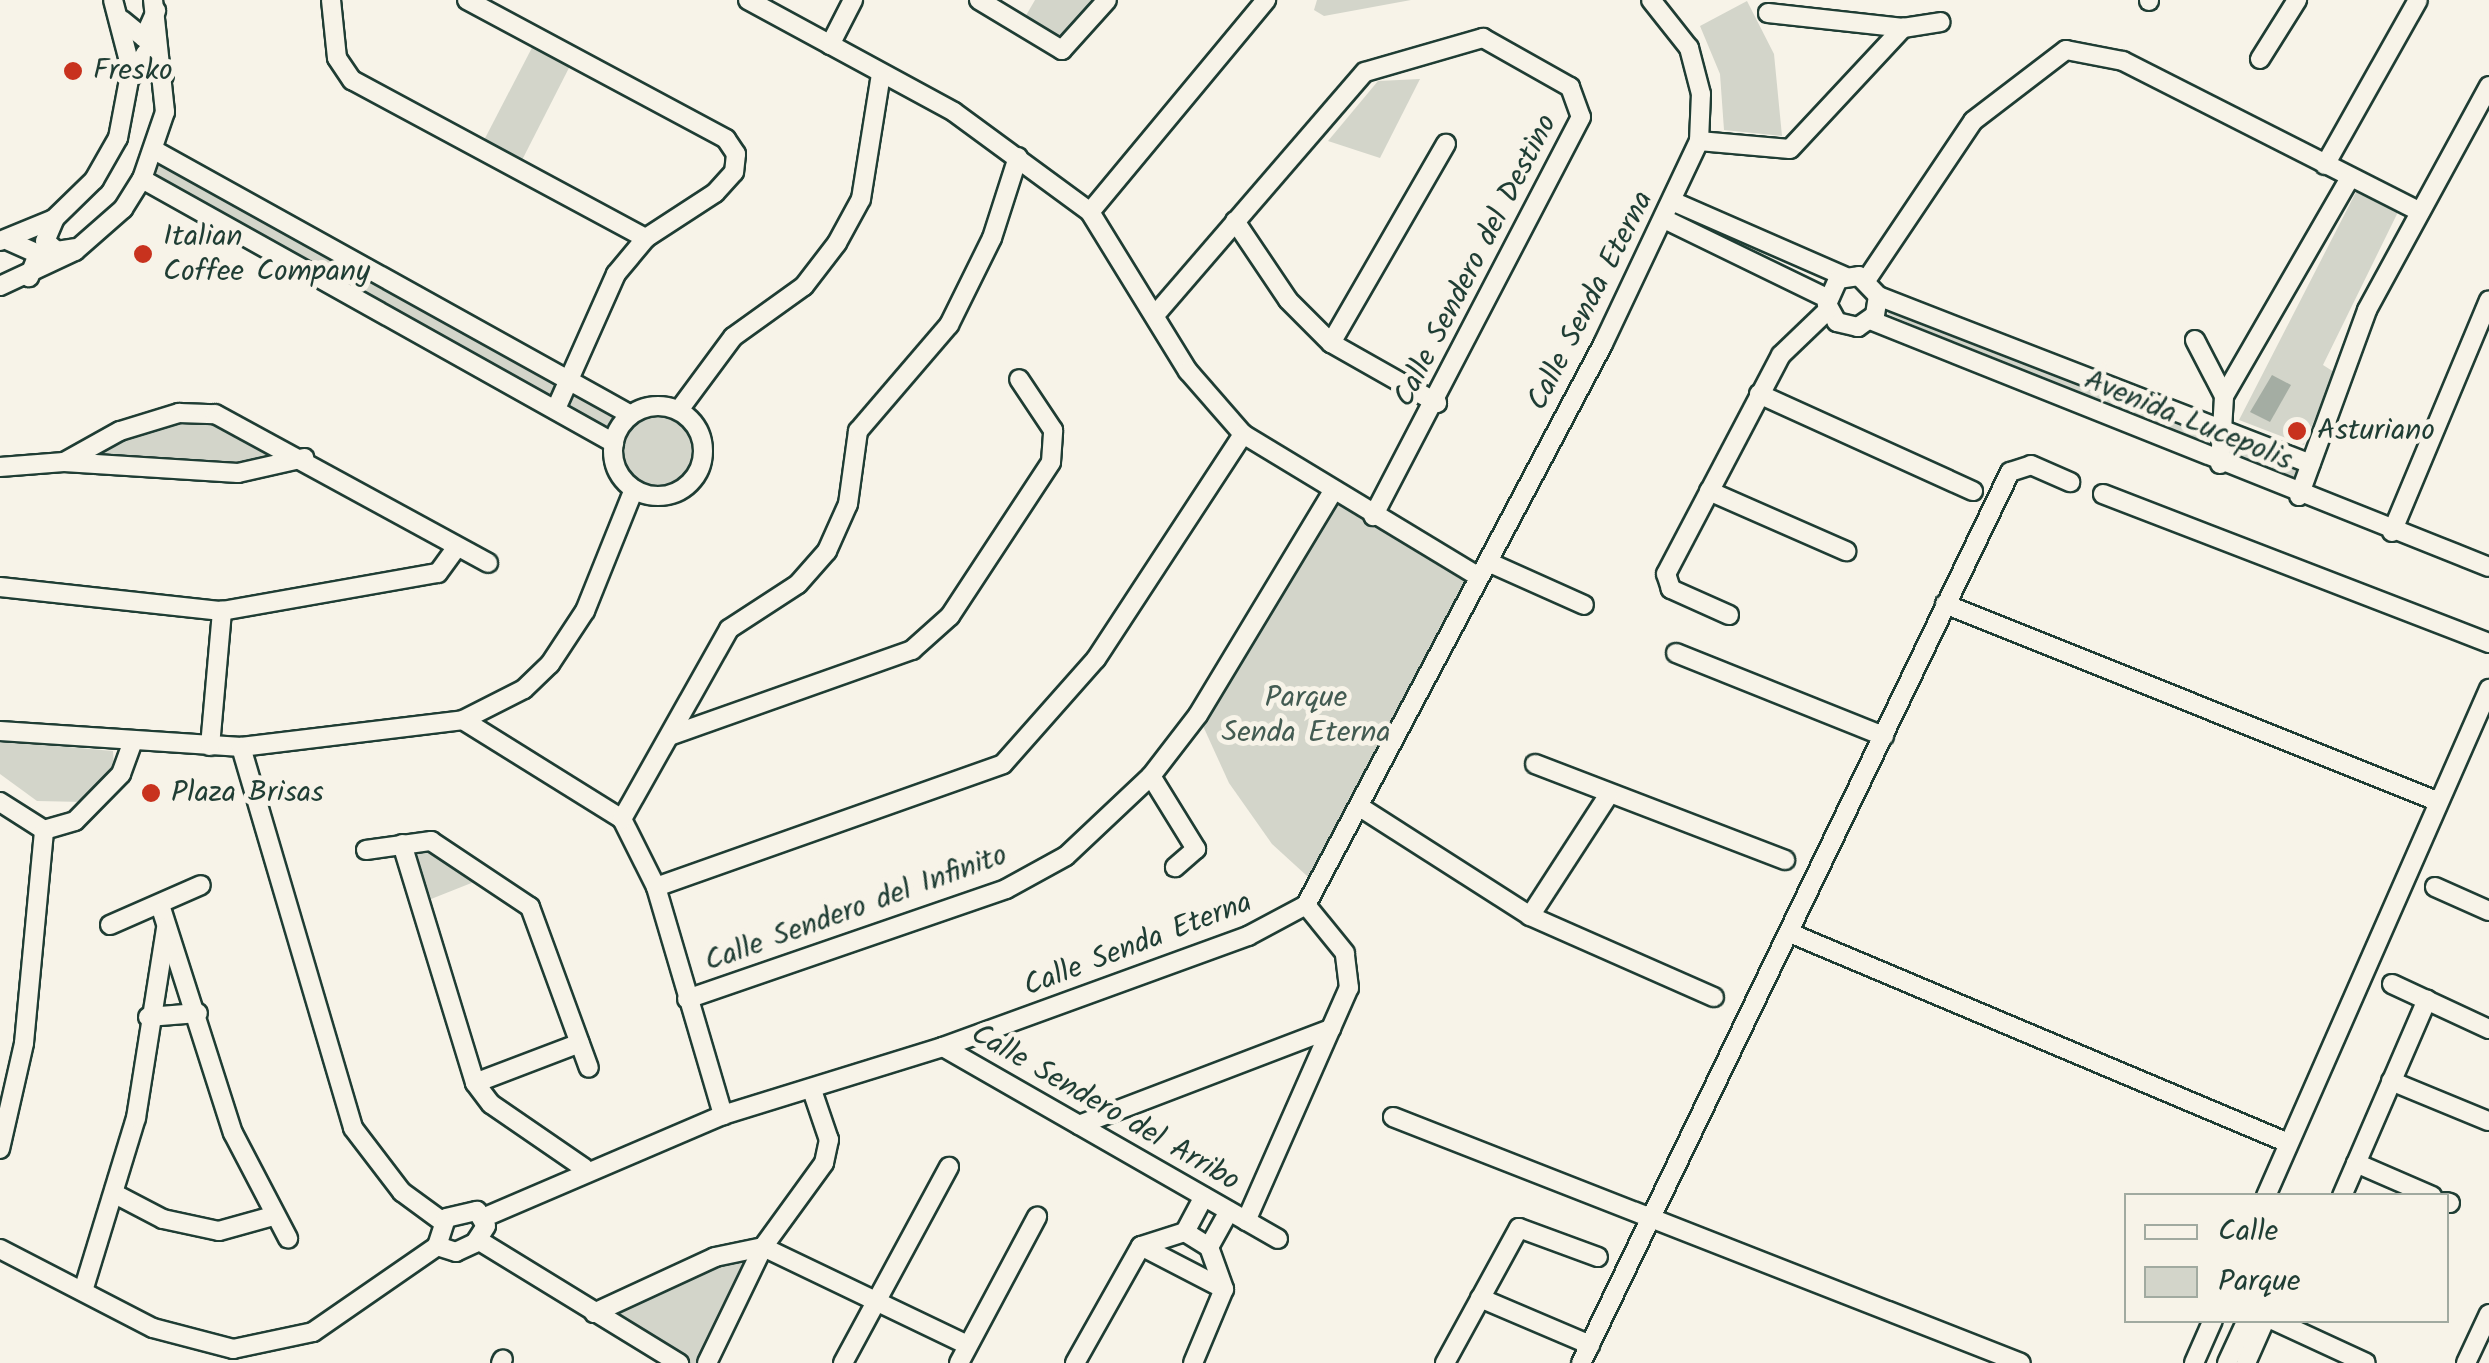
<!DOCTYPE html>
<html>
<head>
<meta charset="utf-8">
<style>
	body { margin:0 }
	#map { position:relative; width:2489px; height:1363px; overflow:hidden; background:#f7f3e8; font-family:Kalam,sans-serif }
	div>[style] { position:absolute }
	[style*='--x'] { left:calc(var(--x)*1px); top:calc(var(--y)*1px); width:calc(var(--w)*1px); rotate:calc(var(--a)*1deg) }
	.green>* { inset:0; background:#d3d5ca }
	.water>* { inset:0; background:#a4ada3 }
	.roads { filter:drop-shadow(2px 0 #1f3d34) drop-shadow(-2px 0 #1f3d34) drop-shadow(0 2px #1f3d34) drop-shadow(0 -2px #1f3d34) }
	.minor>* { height:18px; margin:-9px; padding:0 9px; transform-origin:9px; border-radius:9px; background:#f7f3e8 }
	.minor>.ring { margin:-9px; padding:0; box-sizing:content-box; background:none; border:18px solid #f7f3e8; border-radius:50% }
	.dots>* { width:28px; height:28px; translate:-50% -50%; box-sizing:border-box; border:5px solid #f7f3e8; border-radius:50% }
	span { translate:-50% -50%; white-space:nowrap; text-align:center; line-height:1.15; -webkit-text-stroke:10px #f7f3e8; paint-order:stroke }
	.poi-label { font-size:30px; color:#1f3d34 }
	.left { translate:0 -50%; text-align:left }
	.street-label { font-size:30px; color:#1f3d34 }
	.park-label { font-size:30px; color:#435b52 }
	.legend { position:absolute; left:2124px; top:1193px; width:325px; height:130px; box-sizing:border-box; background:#f7f3e8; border:2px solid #a1aaa0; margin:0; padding:12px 18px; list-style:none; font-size:30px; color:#1f3d34 }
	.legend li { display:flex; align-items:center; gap:20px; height:50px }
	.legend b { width:50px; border:2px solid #a1aaa0 }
</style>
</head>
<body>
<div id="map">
	<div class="green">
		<div style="clip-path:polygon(1035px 0,1107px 0,1071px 45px,1021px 24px)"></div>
		<div style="clip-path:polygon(1317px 0,1411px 0,1324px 16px,1314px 10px)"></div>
		<div style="clip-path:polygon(1747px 1px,1774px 54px,1782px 136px,1724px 130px,1720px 74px,1700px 26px)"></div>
		<div style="clip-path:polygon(537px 38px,574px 58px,518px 168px,480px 148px)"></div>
		<div style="clip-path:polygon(1420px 79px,1380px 158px,1328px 141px,1378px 81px)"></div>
		<div style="clip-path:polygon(156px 151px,631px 414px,656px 406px,679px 410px,701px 438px,700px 468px,664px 496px,634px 489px,616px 470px,613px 442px,142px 179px)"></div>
		<div style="clip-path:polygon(2356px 192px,2398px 212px,2323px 365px,2334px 372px,2304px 445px,2239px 420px)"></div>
		<div style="clip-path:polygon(1891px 305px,2108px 397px,2299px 470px,2295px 477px,2277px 471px,2062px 389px,1888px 314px)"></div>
		<div style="clip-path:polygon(215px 414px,304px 458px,238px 473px,64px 462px,120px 431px)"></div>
		<div style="clip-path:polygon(1332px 493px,1479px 577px,1318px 886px,1272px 844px,1229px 783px,1198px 715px)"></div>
		<div style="clip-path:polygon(0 741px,113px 751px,114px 766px,84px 802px,37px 801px,0 774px)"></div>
		<div style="clip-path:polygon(431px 841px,489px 876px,416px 905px,402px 844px)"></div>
		<div style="clip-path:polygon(763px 1247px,707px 1363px,679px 1363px,594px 1313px)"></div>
	</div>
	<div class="water">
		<div style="clip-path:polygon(2272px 375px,2291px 385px,2270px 422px,2250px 412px)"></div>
	</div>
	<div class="roads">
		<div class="minor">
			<div style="--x:331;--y:0;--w:58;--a:84.1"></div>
			<div style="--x:337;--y:58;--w:27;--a:56"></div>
			<div style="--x:352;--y:80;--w:334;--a:28.3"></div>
			<div style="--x:467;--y:0;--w:294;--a:28.2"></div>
			<div style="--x:726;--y:139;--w:18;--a:56"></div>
			<div style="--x:736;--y:154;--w:18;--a:96"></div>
			<div style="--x:734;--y:172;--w:28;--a:132"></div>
			<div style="--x:715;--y:193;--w:82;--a:146.9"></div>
			<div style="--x:646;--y:238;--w:47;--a:129.8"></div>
			<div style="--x:616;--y:274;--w:148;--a:114"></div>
			<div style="--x:748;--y:0;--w:234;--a:28.5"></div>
			<div style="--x:954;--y:112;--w:169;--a:36.3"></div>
			<div style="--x:1090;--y:212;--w:187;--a:58.4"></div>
			<div style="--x:1188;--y:371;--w:84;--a:48.9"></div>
			<div style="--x:1243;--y:434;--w:276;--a:31.2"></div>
			<div style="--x:979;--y:0;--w:97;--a:31.1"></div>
			<div style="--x:1062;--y:50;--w:67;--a:-48"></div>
			<div style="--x:2149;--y:1;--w:1;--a:-90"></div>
			<div style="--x:1768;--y:13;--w:136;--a:6.3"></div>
			<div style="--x:1903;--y:28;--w:38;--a:-9"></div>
			<div style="--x:122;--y:20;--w:28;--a:39"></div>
			<div style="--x:144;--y:38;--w:30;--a:-66"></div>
			<div style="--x:830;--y:45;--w:51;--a:-62.9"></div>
			<div style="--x:2260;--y:59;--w:70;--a:-57.9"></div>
			<div style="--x:132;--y:76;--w:27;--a:-59"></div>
			<div style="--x:146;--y:53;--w:29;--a:52"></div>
			<div style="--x:1699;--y:141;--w:91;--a:5"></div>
			<div style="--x:1790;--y:149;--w:166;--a:-47"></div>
			<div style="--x:156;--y:151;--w:543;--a:29.06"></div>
			<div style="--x:2325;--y:165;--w:189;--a:-60.6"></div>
			<div style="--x:142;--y:179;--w:541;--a:29.22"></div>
			<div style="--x:1672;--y:201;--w:188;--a:23.6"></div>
			<div style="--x:1090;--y:212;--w:276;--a:-50.3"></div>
			<div style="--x:55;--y:218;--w:25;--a:113"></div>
			<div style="--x:45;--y:241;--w:16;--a:40"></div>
			<div style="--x:57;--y:251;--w:18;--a:-9"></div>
			<div style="--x:1664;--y:219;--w:181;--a:25.9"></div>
			<div style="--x:1235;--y:221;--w:95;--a:56.1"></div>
			<div style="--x:1288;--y:300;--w:61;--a:45"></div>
			<div style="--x:1331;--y:343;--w:122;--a:29.5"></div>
			<div style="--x:0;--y:241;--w:58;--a:-22.2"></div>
			<div style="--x:54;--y:219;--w:56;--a:-44.3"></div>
			<div style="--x:94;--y:180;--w:48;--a:-60.3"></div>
			<div style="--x:118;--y:138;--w:70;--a:-79.3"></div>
			<div style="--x:131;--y:69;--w:71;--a:-104.6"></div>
			<div style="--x:9;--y:241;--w:32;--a:24"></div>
			<div style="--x:38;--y:254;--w:25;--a:111"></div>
			<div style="--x:1867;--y:279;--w:190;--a:-56.1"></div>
			<div style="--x:1973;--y:121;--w:117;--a:-37.4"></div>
			<div style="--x:2066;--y:50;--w:58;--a:10.9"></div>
			<div style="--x:2123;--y:61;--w:333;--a:26.9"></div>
			<div style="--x:0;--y:286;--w:83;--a:-25"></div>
			<div style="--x:75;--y:251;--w:64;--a:-41.2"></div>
			<div style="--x:123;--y:209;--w:36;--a:-58"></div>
			<div style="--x:142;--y:179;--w:71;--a:-71.1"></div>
			<div style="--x:165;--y:112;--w:113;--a:-96.1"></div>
			<div style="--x:1878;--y:296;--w:19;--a:99"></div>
			<div style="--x:1875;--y:315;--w:21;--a:145"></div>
			<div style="--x:1858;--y:327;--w:22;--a:-167"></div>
			<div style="--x:1837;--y:322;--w:21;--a:-119"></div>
			<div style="--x:1827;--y:304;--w:27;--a:-66"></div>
			<div style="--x:1838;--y:279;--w:21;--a:-8"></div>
			<div style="--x:1859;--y:276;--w:28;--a:46"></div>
			<div style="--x:1878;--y:296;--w:464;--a:21.2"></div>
			<div style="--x:1155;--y:315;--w:321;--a:-49.2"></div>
			<div style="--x:1365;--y:72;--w:123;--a:-16.1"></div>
			<div style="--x:1483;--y:38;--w:100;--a:29.4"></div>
			<div style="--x:1570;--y:87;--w:32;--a:70"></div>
			<div style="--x:1581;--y:117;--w:450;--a:117.5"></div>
			<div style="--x:1870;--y:320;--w:666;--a:21.75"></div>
			<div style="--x:2195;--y:340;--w:63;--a:62.6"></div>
			<div style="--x:1331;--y:343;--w:230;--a:-60"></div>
			<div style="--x:1759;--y:394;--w:235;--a:24.4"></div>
			<div class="ring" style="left:613px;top:406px;width:72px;height:72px"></div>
			<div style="--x:679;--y:410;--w:91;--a:-53.5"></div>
			<div style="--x:733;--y:337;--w:87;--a:-35.7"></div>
			<div style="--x:804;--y:286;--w:54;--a:-52.5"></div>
			<div style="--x:837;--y:243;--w:50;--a:-61.4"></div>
			<div style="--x:861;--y:199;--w:127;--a:-80.9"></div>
			<div style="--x:64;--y:462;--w:64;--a:-29"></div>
			<div style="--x:120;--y:431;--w:62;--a:-17"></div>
			<div style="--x:179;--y:413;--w:36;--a:2"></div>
			<div style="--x:215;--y:414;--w:311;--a:28.6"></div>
			<div style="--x:2220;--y:464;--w:68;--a:-86.6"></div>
			<div style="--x:2224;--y:396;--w:252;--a:-60"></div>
			<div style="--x:0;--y:467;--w:64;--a:-4.5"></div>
			<div style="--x:64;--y:462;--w:174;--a:3.6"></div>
			<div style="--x:238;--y:473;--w:68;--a:-12.8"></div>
			<div style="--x:1709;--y:491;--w:150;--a:23.7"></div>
			<div style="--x:2103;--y:494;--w:414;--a:21.1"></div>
			<div style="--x:2299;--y:496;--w:198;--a:-69.9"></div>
			<div style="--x:2367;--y:310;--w:255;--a:-61.4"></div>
			<div style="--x:2392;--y:532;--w:251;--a:-67.3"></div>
			<div style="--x:1488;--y:562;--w:105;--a:24.1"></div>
			<div style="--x:0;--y:587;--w:223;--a:6.2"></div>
			<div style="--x:222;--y:611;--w:219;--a:-10"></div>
			<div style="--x:438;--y:573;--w:31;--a:-54"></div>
			<div style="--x:1945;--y:604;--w:532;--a:21.84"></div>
			<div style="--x:1729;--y:615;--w:64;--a:-155.9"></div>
			<div style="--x:1671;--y:589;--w:16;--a:-108"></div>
			<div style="--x:1666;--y:574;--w:247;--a:-62.3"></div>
			<div style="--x:1781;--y:355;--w:65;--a:-43.8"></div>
			<div style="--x:1676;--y:653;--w:224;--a:21.8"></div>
			<div style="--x:463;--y:720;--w:187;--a:31.9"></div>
			<div style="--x:622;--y:819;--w:76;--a:63.4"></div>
			<div style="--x:656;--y:887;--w:238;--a:73.6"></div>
			<div style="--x:0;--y:731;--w:242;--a:3.8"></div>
			<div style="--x:241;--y:747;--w:224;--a:-6.9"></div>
			<div style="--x:463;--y:720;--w:68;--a:-26.9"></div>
			<div style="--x:524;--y:689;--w:36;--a:-44"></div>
			<div style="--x:550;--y:664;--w:64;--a:-56.6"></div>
			<div style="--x:585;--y:611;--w:131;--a:-68.1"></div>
			<div style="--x:672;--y:735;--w:255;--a:-19.5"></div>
			<div style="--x:912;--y:650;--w:51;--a:-41.8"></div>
			<div style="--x:950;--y:616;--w:184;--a:-56.7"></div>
			<div style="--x:1051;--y:462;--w:32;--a:-86"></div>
			<div style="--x:1053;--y:430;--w:61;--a:-123.7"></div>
			<div style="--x:210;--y:746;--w:136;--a:-84.9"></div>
			<div style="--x:241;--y:747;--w:397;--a:73.6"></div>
			<div style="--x:353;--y:1128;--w:81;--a:52.6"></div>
			<div style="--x:402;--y:1192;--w:51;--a:36.2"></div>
			<div style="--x:1535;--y:764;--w:268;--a:21"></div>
			<div style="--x:1151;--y:776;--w:86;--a:58.3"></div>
			<div style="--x:1196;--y:849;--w:28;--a:139"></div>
			<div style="--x:0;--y:802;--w:52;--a:32.5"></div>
			<div style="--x:44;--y:830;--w:32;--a:-16"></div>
			<div style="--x:75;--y:821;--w:66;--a:-45.6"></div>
			<div style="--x:121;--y:774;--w:35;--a:-70"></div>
			<div style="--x:1363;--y:809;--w:198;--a:32.6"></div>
			<div style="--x:1530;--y:916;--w:201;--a:23.8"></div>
			<div style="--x:622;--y:819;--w:218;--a:-60.6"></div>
			<div style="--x:729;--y:629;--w:82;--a:-33.1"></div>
			<div style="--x:798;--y:584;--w:44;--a:-48.7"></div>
			<div style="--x:827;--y:551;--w:51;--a:-65.9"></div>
			<div style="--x:848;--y:504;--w:74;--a:-82.2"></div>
			<div style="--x:858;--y:431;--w:140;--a:-49.4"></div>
			<div style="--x:949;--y:325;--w:97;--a:-63.7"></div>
			<div style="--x:992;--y:238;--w:85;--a:-72.2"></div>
			<div style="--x:402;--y:844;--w:250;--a:73"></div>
			<div style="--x:475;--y:1083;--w:26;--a:53"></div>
			<div style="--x:491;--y:1104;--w:113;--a:34.5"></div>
			<div style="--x:366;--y:850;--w:66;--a:-7.9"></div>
			<div style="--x:431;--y:841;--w:119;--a:33.7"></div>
			<div style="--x:530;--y:907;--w:171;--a:69.9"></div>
			<div style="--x:656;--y:887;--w:368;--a:-19.5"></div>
			<div style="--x:1003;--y:764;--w:140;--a:-48.5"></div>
			<div style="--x:1096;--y:659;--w:269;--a:-56.8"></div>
			<div style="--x:2435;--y:887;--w:59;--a:24"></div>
			<div style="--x:161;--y:908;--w:236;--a:72.3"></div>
			<div style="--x:233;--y:1133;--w:119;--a:62.4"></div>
			<div style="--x:1530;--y:916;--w:143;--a:-57"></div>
			<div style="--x:110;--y:925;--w:99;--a:-23.7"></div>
			<div style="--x:1790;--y:933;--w:540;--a:22.86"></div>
			<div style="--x:2392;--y:984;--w:107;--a:24.9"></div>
			<div style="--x:687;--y:999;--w:337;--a:-19"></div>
			<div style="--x:1006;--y:889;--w:68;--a:-28.8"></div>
			<div style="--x:1066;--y:856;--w:117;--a:-43.3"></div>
			<div style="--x:1151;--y:776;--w:77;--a:-52.4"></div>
			<div style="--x:1198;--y:715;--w:259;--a:-58.9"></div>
			<div style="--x:148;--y:1017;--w:50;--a:-4.6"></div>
			<div style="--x:943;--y:1047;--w:386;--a:29.8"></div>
			<div style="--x:2391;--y:1081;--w:105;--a:22.4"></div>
			<div style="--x:475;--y:1083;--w:112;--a:-20.9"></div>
			<div style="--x:1393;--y:1117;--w:674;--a:21.39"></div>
			<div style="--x:1079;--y:1125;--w:270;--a:-20.9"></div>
			<div style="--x:0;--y:1149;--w:109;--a:-77.2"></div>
			<div style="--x:24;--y:1043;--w:214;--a:-84.6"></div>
			<div style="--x:2356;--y:1163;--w:83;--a:23.5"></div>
			<div style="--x:115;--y:1194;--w:54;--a:27.5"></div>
			<div style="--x:163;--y:1219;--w:57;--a:12.1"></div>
			<div style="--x:219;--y:1231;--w:56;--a:-15.5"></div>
			<div style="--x:2266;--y:1196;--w:554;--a:-66.26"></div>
			<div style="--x:2342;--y:1196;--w:214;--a:-66.6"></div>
			<div style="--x:2446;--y:1202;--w:4;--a:14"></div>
			<div style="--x:477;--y:1211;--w:17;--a:59"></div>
			<div style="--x:486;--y:1226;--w:20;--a:123"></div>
			<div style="--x:475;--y:1243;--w:21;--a:155"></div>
			<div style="--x:456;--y:1252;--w:20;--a:-162"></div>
			<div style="--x:437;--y:1246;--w:29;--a:-72"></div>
			<div style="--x:446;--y:1218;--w:32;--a:-13"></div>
			<div style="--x:485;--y:1217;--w:259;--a:-23.2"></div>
			<div style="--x:723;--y:1115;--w:230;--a:-17.2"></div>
			<div style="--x:943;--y:1047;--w:325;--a:-20"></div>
			<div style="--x:1248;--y:936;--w:66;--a:-28.1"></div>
			<div style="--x:1306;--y:905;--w:635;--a:-62.1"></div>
			<div style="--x:1603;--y:344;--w:225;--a:-64.7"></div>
			<div style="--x:1699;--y:141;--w:47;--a:-87.6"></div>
			<div style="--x:1701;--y:94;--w:48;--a:-104.6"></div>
			<div style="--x:1689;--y:48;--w:61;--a:-128.4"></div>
			<div style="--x:1246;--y:1221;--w:255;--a:-66.2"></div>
			<div style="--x:1349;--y:988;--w:35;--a:-97"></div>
			<div style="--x:1345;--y:953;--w:62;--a:-129.1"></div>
			<div style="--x:1185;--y:1232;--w:40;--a:-62"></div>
			<div style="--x:478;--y:1240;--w:236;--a:31.5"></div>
			<div style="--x:1141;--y:1246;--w:93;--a:27.4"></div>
			<div style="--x:763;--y:1247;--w:227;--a:25.6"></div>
			<div style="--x:1209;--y:1247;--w:41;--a:-60.9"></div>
			<div style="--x:0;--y:1249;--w:172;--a:27.3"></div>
			<div style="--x:153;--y:1328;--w:83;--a:14.7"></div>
			<div style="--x:233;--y:1349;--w:82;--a:-12"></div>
			<div style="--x:313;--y:1332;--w:151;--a:-34.7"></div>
			<div style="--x:83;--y:1291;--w:181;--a:-73"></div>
			<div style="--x:136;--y:1118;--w:192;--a:-81"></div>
			<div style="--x:1480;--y:1298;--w:120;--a:23.1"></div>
			<div style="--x:594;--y:1313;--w:133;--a:-24.8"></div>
			<div style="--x:715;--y:1257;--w:49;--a:-11.8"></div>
			<div style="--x:2273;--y:1320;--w:102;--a:24.8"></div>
			<div style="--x:501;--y:1363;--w:4;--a:-63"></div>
			<div style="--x:707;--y:1363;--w:129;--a:-64.2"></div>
			<div style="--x:763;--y:1247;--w:104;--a:-54"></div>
			<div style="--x:824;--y:1163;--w:24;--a:-78"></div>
			<div style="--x:829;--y:1140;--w:53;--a:-108.8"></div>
			<div style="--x:843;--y:1363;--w:223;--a:-61.6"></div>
			<div style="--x:959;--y:1363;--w:166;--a:-61.9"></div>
			<div style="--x:1075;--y:1363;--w:134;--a:-60.6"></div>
			<div style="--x:1141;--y:1246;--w:46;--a:-17.7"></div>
			<div style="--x:1185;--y:1232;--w:28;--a:32"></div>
			<div style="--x:1209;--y:1247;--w:45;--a:70.3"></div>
			<div style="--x:1224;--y:1289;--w:80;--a:112.7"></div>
			<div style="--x:1445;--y:1363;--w:154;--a:-61.3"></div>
			<div style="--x:1519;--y:1228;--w:84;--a:20.2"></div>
			<div style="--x:1581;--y:1363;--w:989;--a:-64.29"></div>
			<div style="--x:2010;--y:472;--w:22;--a:-18"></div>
			<div style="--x:2031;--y:465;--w:43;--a:23.6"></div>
			<div style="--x:2194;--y:1363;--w:47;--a:-66.2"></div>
			<div style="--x:2227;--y:1363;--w:47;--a:-65.1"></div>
			<div style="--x:2246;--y:1363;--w:47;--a:-66.2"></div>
			<div style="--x:2466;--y:1363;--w:54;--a:-64.9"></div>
		</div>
	</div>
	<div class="dots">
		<div style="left:73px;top:71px;background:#c8321e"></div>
		<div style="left:143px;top:254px;background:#c8321e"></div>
		<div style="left:2297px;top:431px;background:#c8321e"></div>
		<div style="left:151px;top:793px;background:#c8321e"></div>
	</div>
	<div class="poi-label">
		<span class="left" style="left:93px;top:71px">Fresko</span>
		<span class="left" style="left:163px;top:254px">Italian<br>Coffee Company</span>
		<span class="left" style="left:2317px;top:431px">Asturiano</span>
		<span class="left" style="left:171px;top:793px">Plaza Brisas</span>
	</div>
	<div class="street-label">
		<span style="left:1476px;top:261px;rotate:-63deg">Calle Sendero del Destino</span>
		<span style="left:1591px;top:301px;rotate:-63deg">Calle Senda Eterna</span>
		<span style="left:2188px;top:421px;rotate:22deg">Avenida Lucepolis</span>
		<span style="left:856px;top:909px;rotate:-20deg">Calle Sendero del Infinito</span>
		<span style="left:1138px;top:945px;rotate:-21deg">Calle Senda Eterna</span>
		<span style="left:1105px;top:1108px;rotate:30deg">Calle Sendero del Arribo</span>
	</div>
	<div class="park-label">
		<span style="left:1306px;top:715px">Parque<br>Senda Eterna</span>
	</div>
	<ul class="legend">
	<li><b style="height:12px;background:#f7f3e8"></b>Calle</li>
	<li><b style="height:28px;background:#d3d5ca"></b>Parque</li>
	</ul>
</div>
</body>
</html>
